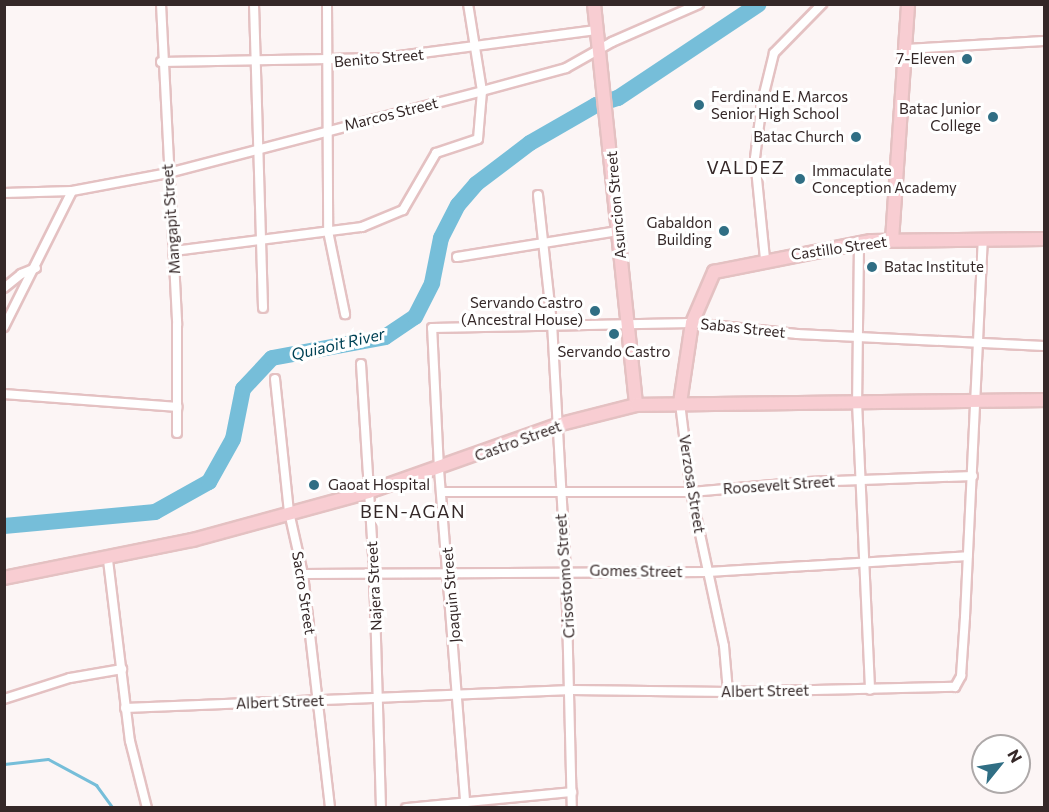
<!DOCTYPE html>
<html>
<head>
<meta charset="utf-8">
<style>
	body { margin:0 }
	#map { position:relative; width:1049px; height:812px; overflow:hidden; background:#fcf5f5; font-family:Commissioner,sans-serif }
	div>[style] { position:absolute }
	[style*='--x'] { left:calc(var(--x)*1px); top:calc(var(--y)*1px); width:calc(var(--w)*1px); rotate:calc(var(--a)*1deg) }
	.stream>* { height:3px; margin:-1.5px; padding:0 1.5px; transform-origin:1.5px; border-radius:1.5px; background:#76bed9 }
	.river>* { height:16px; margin:-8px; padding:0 8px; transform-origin:8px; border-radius:8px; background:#76bed9 }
	.roads { filter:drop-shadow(2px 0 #e4c1c2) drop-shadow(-2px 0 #e4c1c2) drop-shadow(0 2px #e4c1c2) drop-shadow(0 -2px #e4c1c2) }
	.street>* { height:8px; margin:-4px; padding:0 4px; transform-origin:4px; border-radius:4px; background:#fff }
	.secondary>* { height:12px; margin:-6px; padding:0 6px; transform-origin:6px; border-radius:6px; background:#f8cdd2 }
	.dots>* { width:16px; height:16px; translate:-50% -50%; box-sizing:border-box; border:3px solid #fff; border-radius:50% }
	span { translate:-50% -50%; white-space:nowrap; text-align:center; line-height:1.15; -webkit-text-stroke:6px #fff; paint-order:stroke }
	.street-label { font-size:15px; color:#352828 }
	.poi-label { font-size:15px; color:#352828 }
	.right { translate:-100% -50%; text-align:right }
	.left { translate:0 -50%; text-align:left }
	.water-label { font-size:16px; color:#004255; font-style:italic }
	.quarter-label { font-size:18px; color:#352828; letter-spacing:1.5px }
	.frame { position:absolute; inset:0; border:6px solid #352828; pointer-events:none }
	.north { position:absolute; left:971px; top:734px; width:60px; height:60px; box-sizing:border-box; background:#fff; border:2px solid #aea9a9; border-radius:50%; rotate:60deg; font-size:16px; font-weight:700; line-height:24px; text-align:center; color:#352828 }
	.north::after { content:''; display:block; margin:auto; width:21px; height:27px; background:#306e84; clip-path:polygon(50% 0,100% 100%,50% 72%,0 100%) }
</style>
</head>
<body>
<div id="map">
	<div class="stream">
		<div style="--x:4;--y:764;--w:44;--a:-6.5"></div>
		<div style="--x:48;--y:759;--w:55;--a:28.4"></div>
		<div style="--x:96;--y:785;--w:29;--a:54"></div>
	</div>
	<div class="river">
		<div style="--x:4;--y:526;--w:152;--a:-5.3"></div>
		<div style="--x:155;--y:512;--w:62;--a:-29.1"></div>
		<div style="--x:209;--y:482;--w:49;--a:-60.8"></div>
		<div style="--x:233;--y:439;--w:51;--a:-78.7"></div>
		<div style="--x:243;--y:389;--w:42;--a:-46.9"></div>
		<div style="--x:272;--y:358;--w:115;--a:-10.5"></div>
		<div style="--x:385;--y:337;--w:36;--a:-34"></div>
		<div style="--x:415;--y:317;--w:38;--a:-63"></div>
		<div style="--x:432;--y:283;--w:46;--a:-78.7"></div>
		<div style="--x:441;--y:238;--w:37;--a:-63"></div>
		<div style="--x:458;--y:205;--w:28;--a:-49"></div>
		<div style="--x:476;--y:184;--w:68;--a:-37.2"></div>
		<div style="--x:530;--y:143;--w:76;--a:-29.9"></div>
		<div style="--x:596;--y:105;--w:23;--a:-18"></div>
		<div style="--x:618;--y:98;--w:169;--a:-33.7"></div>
	</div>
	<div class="roads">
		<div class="street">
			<div style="--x:161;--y:4;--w:321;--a:87.1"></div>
			<div style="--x:177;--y:325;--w:108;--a:90"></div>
			<div style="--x:254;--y:4;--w:304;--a:88.3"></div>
			<div style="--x:327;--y:4;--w:227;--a:89.7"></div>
			<div style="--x:328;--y:231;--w:85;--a:78.4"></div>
			<div style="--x:906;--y:49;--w:138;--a:-3.3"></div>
			<div style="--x:161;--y:62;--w:223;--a:-1"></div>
			<div style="--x:384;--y:58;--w:214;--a:-7.5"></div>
			<div style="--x:4;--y:193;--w:68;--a:-1.7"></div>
			<div style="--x:72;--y:191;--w:98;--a:-10.6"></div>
			<div style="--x:168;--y:173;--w:325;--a:-14.6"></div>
			<div style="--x:482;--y:91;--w:87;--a:-15.3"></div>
			<div style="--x:566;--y:68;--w:53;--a:-29.5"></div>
			<div style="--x:612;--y:42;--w:95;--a:-23.6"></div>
			<div style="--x:538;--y:195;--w:129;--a:83.8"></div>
			<div style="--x:552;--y:323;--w:247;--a:86.8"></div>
			<div style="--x:566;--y:570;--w:238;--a:88.6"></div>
			<div style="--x:859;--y:245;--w:157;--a:90.7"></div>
			<div style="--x:857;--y:402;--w:288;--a:87.4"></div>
			<div style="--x:174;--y:251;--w:190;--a:-7.3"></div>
			<div style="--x:362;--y:227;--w:44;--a:-22.5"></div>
			<div style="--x:403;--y:210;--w:66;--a:-59.9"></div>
			<div style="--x:436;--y:153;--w:44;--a:-18.4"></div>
			<div style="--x:478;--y:139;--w:48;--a:-85.2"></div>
			<div style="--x:482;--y:91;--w:88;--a:-99.1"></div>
			<div style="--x:457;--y:257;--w:163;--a:-9.2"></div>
			<div style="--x:765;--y:259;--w:101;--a:-95.7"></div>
			<div style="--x:755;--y:158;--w:56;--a:-82.9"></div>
			<div style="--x:762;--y:102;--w:50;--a:-76.2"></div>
			<div style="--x:774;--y:53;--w:69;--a:-45.6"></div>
			<div style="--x:4;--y:288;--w:22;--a:-39"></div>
			<div style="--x:21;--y:274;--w:16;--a:-22"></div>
			<div style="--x:4;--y:327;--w:152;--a:-63.4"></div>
			<div style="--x:361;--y:364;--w:208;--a:86.4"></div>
			<div style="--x:374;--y:572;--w:236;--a:88.3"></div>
			<div style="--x:275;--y:379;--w:134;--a:84"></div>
			<div style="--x:289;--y:512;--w:64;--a:77.3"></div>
			<div style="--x:303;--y:574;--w:236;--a:83.4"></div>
			<div style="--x:4;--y:394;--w:174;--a:4.3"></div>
			<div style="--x:680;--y:403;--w:90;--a:83"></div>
			<div style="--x:691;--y:492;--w:157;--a:77.9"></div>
			<div style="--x:724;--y:646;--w:46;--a:85"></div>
			<div style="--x:441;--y:492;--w:250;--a:0"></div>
			<div style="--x:691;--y:492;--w:117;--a:-4.9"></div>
			<div style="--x:808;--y:482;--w:165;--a:-2.1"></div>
			<div style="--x:108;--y:560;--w:182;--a:83.1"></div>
			<div style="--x:130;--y:741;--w:69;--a:75.8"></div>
			<div style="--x:303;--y:574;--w:405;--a:-0.3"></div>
			<div style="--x:708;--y:572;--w:260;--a:-3.5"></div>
			<div style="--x:4;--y:699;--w:69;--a:-17.7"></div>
			<div style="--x:70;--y:678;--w:53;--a:-9.8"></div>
			<div style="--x:125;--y:708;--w:447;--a:-2.3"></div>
			<div style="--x:572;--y:690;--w:156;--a:0.7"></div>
			<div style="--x:728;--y:692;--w:227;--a:-1.3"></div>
			<div style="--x:955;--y:687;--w:13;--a:-61"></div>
			<div style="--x:961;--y:676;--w:59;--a:-86.1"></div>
			<div style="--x:965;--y:617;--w:379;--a:-87.3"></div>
			<div style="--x:465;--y:800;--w:332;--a:-94.5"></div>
			<div style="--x:439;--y:469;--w:141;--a:-92.8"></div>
			<div style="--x:432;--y:328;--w:260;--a:-1.1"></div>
			<div style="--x:692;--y:323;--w:106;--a:6"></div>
			<div style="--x:797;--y:334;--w:247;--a:2.8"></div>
			<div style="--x:406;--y:808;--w:167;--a:-5.5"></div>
		</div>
		<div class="secondary">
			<div style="--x:594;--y:4;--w:403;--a:84"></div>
			<div style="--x:892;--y:240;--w:237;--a:-86.1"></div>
			<div style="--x:680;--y:403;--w:81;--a:-81.5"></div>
			<div style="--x:692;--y:323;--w:56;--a:-66.7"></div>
			<div style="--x:714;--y:272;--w:160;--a:-11.2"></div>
			<div style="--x:871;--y:241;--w:173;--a:-0.7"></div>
			<div style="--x:4;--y:578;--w:193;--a:-11.4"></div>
			<div style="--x:193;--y:540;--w:181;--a:-15.3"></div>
			<div style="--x:368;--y:492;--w:201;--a:-19.5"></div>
			<div style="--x:557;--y:425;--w:81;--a:-14.2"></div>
			<div style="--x:636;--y:405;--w:408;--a:-0.7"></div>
		</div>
	</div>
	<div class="dots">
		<div style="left:967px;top:59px;background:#306e84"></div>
		<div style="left:699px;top:105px;background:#306e84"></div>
		<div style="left:993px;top:117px;background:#306e84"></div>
		<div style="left:856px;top:137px;background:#306e84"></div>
		<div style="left:800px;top:179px;background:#306e84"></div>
		<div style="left:724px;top:231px;background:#306e84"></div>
		<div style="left:872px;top:267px;background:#306e84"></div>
		<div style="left:595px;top:311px;background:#306e84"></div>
		<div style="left:614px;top:334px;background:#306e84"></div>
		<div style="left:314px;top:485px;background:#306e84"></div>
	</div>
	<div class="street-label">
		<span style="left:379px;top:58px;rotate:-5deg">Benito Street</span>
		<span style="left:391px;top:114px;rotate:-14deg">Marcos Street</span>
		<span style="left:616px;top:205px;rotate:-95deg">Asuncion Street</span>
		<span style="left:171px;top:219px;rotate:-94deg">Mangapit Street</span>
		<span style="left:839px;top:248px;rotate:-8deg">Castillo Street</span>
		<span style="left:743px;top:328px;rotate:6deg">Sabas Street</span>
		<span style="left:518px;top:441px;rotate:-20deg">Castro Street</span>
		<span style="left:692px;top:484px;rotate:81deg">Verzosa Street</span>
		<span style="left:779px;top:485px;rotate:-4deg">Roosevelt Street</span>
		<span style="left:636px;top:571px;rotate:1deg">Gomes Street</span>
		<span style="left:565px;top:576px;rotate:-94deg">Crisostomo Street</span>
		<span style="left:374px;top:586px;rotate:-93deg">Najera Street</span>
		<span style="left:304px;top:593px;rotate:81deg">Sacro Street</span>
		<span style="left:451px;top:595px;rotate:-95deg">Joaquin Street</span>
		<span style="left:765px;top:691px;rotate:-1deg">Albert Street</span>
		<span style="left:280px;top:702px;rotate:-2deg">Albert Street</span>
	</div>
	<div class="poi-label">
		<span class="right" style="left:955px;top:59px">7-Eleven</span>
		<span class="left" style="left:711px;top:105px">Ferdinand E. Marcos<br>Senior High School</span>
		<span class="right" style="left:981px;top:117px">Batac Junior<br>College</span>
		<span class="right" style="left:844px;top:137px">Batac Church</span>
		<span class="left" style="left:812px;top:179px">Immaculate<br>Conception Academy</span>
		<span class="right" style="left:712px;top:231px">Gabaldon<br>Building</span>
		<span class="left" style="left:884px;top:267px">Batac Institute</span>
		<span class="right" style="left:583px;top:311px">Servando Castro<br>(Ancestral House)</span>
		<span style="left:614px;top:352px">Servando Castro</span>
		<span class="left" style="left:328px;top:485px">Gaoat Hospital</span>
	</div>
	<div class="water-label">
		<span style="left:338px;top:344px;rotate:-13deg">Quiaoit River</span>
	</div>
	<div class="quarter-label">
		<span style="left:746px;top:167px">VALDEZ</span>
		<span style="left:413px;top:511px">BEN-AGAN</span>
	</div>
	<div class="frame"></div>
	<div class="north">N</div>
</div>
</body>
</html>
